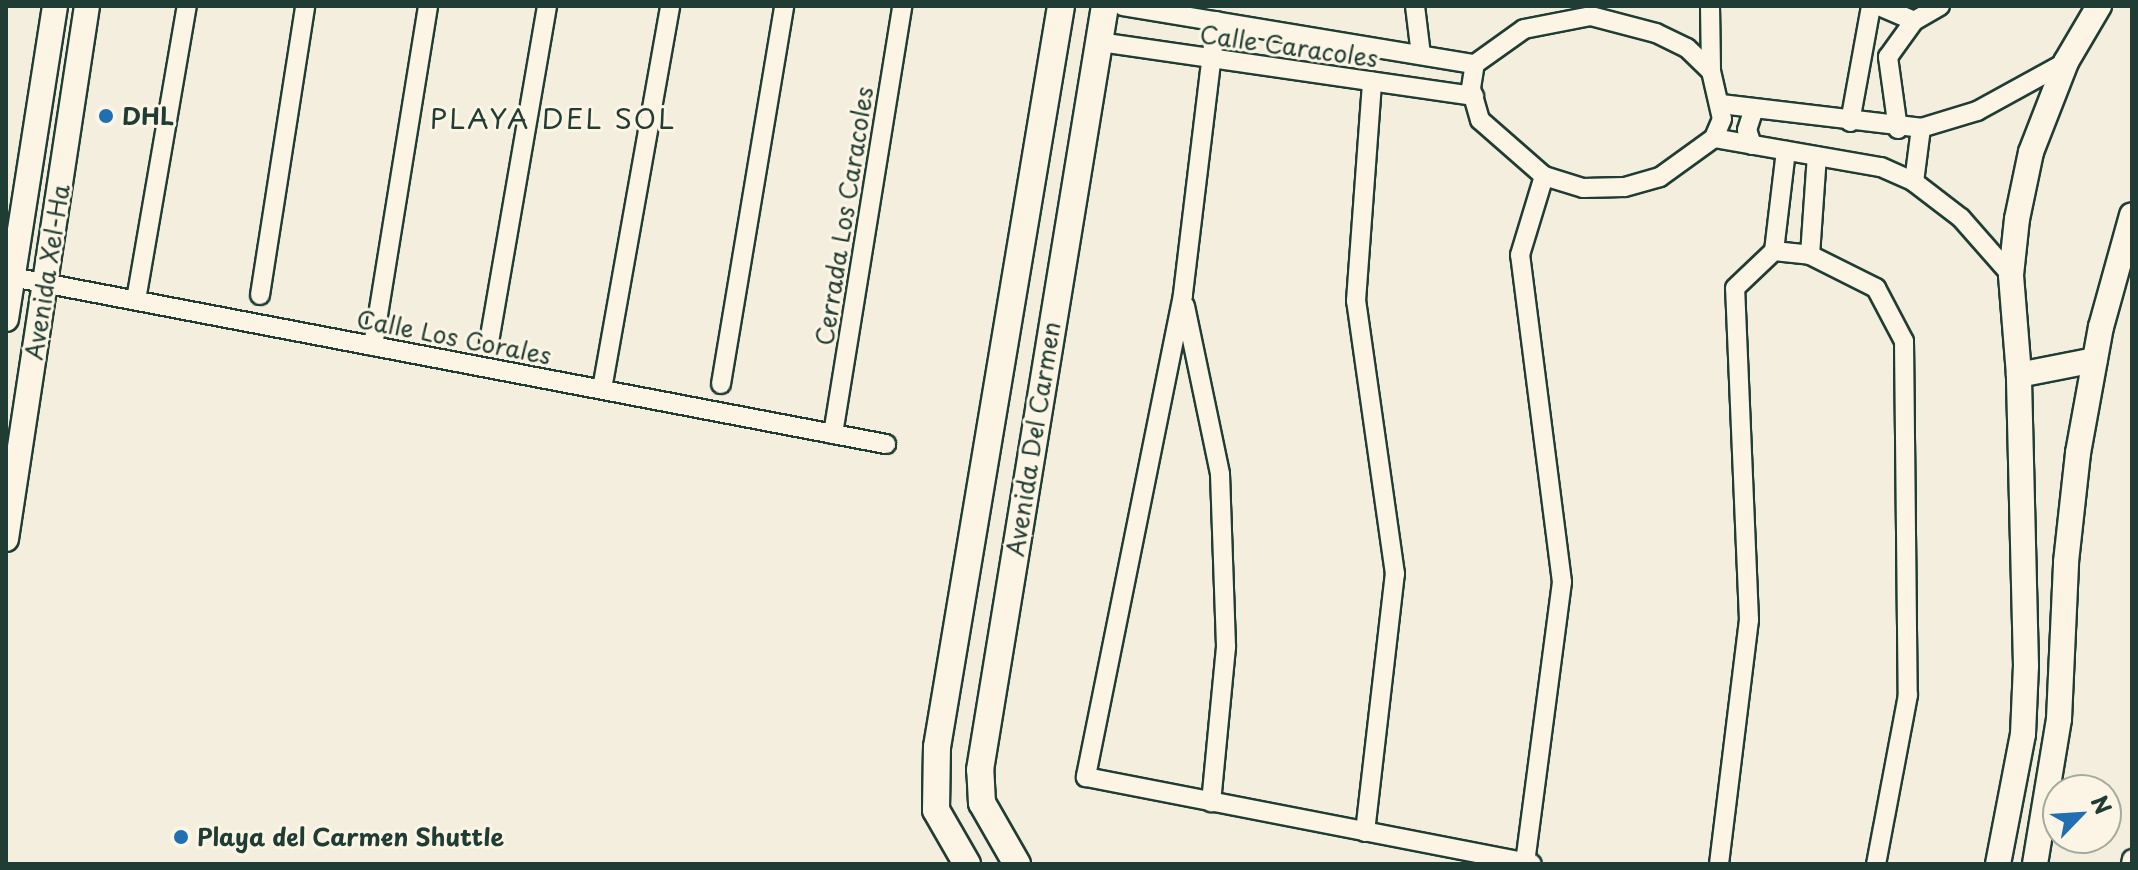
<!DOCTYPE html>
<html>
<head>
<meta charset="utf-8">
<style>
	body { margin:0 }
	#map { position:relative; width:2138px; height:870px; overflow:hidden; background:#f3eede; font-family:"Playpen Sans",sans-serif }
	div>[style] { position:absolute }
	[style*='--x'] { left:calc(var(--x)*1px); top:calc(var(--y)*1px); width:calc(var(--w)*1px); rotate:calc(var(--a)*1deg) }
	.roads { filter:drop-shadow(2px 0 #1f3d34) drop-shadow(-2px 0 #1f3d34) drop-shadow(0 2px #1f3d34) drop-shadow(0 -2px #1f3d34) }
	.minor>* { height:18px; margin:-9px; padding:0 9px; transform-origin:9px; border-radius:9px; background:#fcf5e5 }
	.tertiary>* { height:24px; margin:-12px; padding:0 12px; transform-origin:12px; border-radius:12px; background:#fcf5e5 }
	.secondary>* { height:26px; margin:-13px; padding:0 13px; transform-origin:13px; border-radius:13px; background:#fcf5e5 }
	.dots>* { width:22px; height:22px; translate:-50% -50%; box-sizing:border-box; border:4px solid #fcf5e5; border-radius:50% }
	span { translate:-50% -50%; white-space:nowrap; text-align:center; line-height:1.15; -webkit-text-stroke:6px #fcf5e5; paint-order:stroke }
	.street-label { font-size:24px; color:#1f3d34 }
	.poi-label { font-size:24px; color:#1f3d34; font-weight:700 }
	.left { translate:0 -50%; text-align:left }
	.quarter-label { font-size:28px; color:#1f3d34; letter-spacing:2px }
	.frame { position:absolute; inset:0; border:8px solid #1f3d34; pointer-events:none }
	.north { position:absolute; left:2042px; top:774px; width:80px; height:80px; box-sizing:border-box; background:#fcf5e5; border:2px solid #a4ab9e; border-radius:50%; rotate:65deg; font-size:22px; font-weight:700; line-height:32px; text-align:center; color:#1f3d34 }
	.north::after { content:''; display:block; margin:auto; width:28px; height:36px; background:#1f6fb2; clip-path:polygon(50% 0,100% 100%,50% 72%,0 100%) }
</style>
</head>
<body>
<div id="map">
	<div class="roads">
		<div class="minor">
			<div style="--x:1123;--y:6;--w:357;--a:9.4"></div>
			<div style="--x:1415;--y:6;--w:49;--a:83"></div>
			<div style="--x:1710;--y:6;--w:65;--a:89.1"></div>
			<div style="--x:1879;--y:6;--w:38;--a:23"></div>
			<div style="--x:1914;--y:21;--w:30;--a:-30"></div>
			<div style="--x:1591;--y:16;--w:67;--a:14.7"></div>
			<div style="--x:1656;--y:33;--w:34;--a:26"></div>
			<div style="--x:1687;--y:48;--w:33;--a:44"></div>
			<div style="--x:1711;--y:71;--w:49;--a:77.1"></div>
			<div style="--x:1722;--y:119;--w:21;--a:113"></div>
			<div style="--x:1714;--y:138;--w:67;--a:144.2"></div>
			<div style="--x:1660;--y:177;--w:37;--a:164"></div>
			<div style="--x:1624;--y:187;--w:41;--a:178.6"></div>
			<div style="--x:1583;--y:188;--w:41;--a:-162.9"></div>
			<div style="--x:1544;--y:176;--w:85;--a:-138.8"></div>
			<div style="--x:1480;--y:120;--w:33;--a:-106"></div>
			<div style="--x:1471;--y:88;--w:24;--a:-81"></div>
			<div style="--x:1475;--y:64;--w:60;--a:-35.5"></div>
			<div style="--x:1524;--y:29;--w:68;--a:-11"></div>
			<div style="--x:1216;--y:21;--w:276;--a:96.9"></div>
			<div style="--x:1183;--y:295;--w:492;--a:101.4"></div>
			<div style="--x:1086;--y:777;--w:454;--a:11"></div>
			<div style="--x:1099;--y:42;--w:379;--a:8.2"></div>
			<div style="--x:1721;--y:104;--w:201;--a:6.8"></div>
			<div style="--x:1921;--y:128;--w:59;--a:-16.9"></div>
			<div style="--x:1977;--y:111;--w:102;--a:-28.8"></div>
			<div style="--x:1850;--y:122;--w:118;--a:-79.7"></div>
			<div style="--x:1898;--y:129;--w:73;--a:-97.9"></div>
			<div style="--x:1888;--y:57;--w:44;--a:-54.2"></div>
			<div style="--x:1714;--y:138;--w:169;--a:9.9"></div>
			<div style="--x:1881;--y:167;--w:36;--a:24"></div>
			<div style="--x:1914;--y:182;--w:59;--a:37.5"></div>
			<div style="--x:1961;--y:218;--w:76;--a:48.7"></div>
			<div style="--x:1752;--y:145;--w:16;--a:-108"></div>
			<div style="--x:1747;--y:130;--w:22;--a:-72"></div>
			<div style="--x:1914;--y:182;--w:54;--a:-82.6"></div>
			<div style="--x:1774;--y:251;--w:101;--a:-83.2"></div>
			<div style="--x:1810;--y:255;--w:99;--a:-86"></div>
			<div style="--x:12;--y:277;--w:890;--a:10.82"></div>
			<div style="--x:260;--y:295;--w:292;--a:-81.1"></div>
			<div style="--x:136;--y:300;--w:298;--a:-80.2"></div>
			<div style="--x:1185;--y:306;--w:172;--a:78.2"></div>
			<div style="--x:1220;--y:474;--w:173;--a:88"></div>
			<div style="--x:1226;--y:647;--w:156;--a:95.5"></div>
			<div style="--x:489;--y:342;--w:341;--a:-80.2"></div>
			<div style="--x:373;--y:346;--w:344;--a:-80.8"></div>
			<div style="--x:721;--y:384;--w:383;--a:-80.5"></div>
			<div style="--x:602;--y:389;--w:389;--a:-79.9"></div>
			<div style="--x:833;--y:434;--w:434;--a:-80.8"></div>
			<div style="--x:1365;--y:832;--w:260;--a:-83.4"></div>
			<div style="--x:1395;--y:574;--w:276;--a:-98.1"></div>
			<div style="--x:1356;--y:301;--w:220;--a:-85.8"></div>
			<div style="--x:1525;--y:863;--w:283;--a:-82.5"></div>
			<div style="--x:1562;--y:582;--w:330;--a:-97.3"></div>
			<div style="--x:1520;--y:255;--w:83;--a:-73.1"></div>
			<div style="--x:1719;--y:864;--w:246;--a:-83"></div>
			<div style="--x:1749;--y:620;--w:332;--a:-92.4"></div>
			<div style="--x:1735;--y:288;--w:54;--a:-43.5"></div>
			<div style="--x:1774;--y:251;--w:36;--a:6"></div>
			<div style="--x:1810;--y:255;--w:74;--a:26.6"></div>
			<div style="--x:1876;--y:288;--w:60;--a:62.2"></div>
			<div style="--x:1904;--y:341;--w:354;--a:89.4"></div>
			<div style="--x:1908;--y:695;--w:172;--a:100.7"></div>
			<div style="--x:2131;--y:864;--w:5;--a:-79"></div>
		</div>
		<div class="tertiary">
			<div style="--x:6;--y:319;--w:317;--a:-81.1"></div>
			<div style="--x:2019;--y:375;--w:77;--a:-11.2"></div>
			<div style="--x:6;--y:539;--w:539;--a:-81.36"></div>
			<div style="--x:1998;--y:864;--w:132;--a:-79.1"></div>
			<div style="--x:2023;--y:734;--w:68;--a:-87.5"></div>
			<div style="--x:2026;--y:666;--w:291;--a:-91.4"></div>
			<div style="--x:2019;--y:375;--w:100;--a:-94.6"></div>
			<div style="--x:2011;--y:275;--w:56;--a:-83.9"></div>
			<div style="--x:2017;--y:219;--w:68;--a:-78.2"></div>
			<div style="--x:2031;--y:152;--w:97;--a:-68.7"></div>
			<div style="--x:2066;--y:62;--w:65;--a:-59.5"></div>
			<div style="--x:2035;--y:864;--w:147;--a:-80.6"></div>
			<div style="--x:2059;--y:719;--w:157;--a:-87.4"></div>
			<div style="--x:2066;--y:562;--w:110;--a:-83.7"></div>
			<div style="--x:2078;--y:453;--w:128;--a:-79.7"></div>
			<div style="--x:2101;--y:327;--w:116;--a:-74.5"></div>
		</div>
		<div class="secondary">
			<div style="--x:967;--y:864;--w:62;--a:-119.9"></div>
			<div style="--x:936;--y:810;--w:63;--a:-89.1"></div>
			<div style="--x:937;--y:747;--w:751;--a:-80.5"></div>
			<div style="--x:1017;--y:864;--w:70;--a:-119.8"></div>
			<div style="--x:982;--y:803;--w:33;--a:-93"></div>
			<div style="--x:980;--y:770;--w:774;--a:-80.71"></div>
		</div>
	</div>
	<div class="dots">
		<div style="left:106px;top:116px;background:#1f6fb2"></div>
		<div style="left:181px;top:837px;background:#1f6fb2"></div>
	</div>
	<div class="street-label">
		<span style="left:1289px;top:46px;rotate:8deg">Calle Caracoles</span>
		<span style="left:844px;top:216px;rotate:-81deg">Cerrada Los Caracoles</span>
		<span style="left:47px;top:272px;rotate:-81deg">Avenida Xel-Ha</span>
		<span style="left:454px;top:337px;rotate:11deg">Calle Los Corales</span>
		<span style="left:1033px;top:439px;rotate:-81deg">Avenida Del Carmen</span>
	</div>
	<div class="poi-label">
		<span class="left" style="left:122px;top:116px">DHL</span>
		<span class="left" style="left:197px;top:837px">Playa del Carmen Shuttle</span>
	</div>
	<div class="quarter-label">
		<span style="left:553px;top:118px">PLAYA DEL SOL</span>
	</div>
	<div class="frame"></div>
	<div class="north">N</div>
</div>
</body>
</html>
